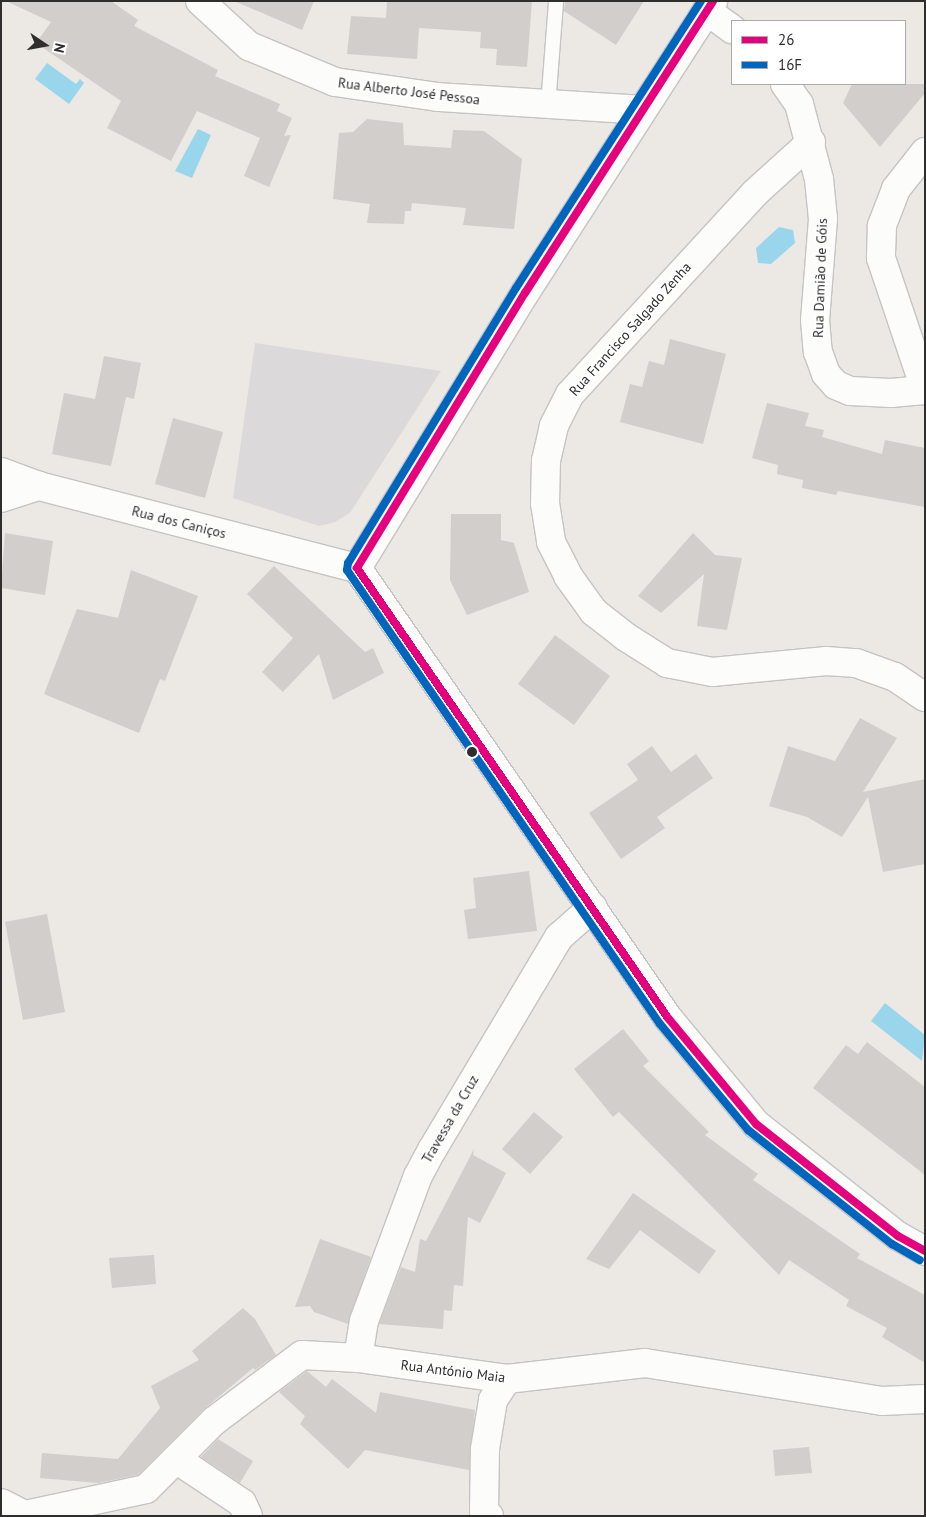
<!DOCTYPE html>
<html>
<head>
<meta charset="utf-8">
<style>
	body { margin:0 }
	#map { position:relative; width:926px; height:1517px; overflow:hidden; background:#ece8e4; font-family:"PT Sans",sans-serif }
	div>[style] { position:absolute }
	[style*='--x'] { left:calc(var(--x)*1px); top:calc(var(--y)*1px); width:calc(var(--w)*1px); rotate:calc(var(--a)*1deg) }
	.industrial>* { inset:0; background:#dcd9db }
	.water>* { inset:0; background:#99d6ec }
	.building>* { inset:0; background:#d1cecb }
	.roads { filter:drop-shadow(1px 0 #c5c4c5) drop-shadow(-1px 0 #c5c4c5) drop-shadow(0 1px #c5c4c5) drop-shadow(0 -1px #c5c4c5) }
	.lane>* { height:14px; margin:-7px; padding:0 7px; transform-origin:7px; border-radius:7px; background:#fcfcfb }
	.street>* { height:28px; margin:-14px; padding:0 14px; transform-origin:14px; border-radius:14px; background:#fcfcfb }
	.bus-1>* { height:8px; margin:-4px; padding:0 4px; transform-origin:4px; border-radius:4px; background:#e5007d }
	.bus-2>* { height:8px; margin:-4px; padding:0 4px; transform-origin:4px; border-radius:4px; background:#0065bd }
	.dots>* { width:14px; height:14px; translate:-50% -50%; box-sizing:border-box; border:2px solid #fff; border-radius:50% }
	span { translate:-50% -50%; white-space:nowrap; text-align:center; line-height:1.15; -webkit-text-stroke:4.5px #fff; paint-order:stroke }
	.street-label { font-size:14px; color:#2e2e2e }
	.frame { position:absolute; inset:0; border:2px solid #2e2e2e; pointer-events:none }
	.legend { position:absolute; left:731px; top:20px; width:175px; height:65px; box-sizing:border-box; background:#fff; border:1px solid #ababab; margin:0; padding:6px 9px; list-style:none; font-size:15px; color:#2e2e2e }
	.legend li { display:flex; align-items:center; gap:10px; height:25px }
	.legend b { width:25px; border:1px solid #ababab }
	.north { position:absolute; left:20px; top:20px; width:50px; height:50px; -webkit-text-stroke:4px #fff; paint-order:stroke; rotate:102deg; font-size:14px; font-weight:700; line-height:20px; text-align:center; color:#2e2e2e }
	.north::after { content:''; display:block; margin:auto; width:18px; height:22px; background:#2e2e2e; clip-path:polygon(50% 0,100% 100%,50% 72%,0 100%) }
</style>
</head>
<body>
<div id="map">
	<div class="industrial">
		<div style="clip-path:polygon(255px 343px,441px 371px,350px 513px,335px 522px,319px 526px,233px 498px)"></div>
	</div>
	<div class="water">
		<div style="clip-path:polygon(47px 63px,76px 84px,80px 79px,84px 83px,69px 104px,35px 79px)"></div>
		<div style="clip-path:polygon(198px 129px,211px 135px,192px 178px,175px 171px)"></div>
		<div style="clip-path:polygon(779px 227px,793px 230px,795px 243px,771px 264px,758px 263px,756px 248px)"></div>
		<div style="clip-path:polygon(885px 1003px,925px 1035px,922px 1061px,871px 1021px)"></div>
	</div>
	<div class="building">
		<div style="clip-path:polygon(6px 1px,111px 1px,138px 20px,134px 26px,218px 70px,215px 76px,280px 104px,277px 111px,292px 118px,284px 136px,291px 135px,269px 187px,244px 176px,260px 138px,197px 111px,171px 161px,107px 128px,121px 101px,36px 43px,51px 22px)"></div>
		<div style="clip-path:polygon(234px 1px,314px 1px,302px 30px)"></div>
		<div style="clip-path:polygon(387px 1px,532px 1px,527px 67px,496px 65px,497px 49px,480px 48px,481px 32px,419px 28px,417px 59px,347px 54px,351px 16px,386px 18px)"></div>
		<div style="clip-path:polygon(565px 1px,644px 1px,616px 45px,564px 11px)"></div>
		<div style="clip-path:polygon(852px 84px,925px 84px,925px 93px,880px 147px,843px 103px)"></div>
		<div style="clip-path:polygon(367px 119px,403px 123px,404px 145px,451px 148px,453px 130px,484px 131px,522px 159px,514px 229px,463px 225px,466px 208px,412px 203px,411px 211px,405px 211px,404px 224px,367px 223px,370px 204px,333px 199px,339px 133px,353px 132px)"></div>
		<div style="clip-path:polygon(670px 339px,726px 354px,703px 444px,620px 422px,630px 384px,642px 387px,649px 361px,664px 365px)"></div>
		<div style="clip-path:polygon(104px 356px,141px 363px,134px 399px,126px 397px,111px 466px,52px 454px,64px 393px,95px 399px)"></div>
		<div style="clip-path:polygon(767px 403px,809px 413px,805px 426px,824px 430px,822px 437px,882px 454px,885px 440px,925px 448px,925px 507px,838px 491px,836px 495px,802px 488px,803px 480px,777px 474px,778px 465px,752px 458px)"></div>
		<div style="clip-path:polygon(173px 418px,223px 432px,205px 498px,155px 484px)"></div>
		<div style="clip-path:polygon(451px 514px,501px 514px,501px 540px,514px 543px,529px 592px,467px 615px,450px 580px)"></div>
		<div style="clip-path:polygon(5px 533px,53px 541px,45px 595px,1px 588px)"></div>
		<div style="clip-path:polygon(693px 533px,715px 555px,742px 558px,727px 630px,697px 626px,704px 574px,661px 613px,638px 596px)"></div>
		<div style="clip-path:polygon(274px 566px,365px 652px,373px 648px,384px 673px,333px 700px,319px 654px,283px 692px,262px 672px,293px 638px,247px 594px)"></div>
		<div style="clip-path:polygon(131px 570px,198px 596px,165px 681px,160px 679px,139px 733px,44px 694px,77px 609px,118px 618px)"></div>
		<div style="clip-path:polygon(555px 635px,610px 676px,574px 725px,518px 684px)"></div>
		<div style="clip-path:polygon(860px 718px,897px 738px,863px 792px,925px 779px,925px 864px,883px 872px,868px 797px,842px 837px,807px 817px,769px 806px,788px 746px,835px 761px)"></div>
		<div style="clip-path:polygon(652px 746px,671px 772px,696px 754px,713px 778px,657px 817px,665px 828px,621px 859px,589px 813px,638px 780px,627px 764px)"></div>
		<div style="clip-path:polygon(529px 871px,537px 931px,468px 939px,464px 910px,476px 908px,473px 878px)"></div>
		<div style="clip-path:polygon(47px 914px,65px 1012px,23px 1020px,5px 922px)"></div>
		<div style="clip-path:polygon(623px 1029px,649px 1061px,643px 1066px,709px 1132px,705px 1135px,758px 1174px,753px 1180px,860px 1254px,857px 1258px,925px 1295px,925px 1363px,882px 1337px,887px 1328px,846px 1306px,849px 1300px,789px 1260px,779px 1275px,619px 1112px,613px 1117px,574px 1069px)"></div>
		<div style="clip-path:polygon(867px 1042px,925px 1087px,925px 1175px,813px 1088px,846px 1045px,858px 1054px)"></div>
		<div style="clip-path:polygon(534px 1112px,563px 1137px,530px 1174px,502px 1149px)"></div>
		<div style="clip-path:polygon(474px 1149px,473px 1155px,506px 1173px,480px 1223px,468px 1217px,463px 1286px,454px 1285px,452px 1311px,444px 1310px,443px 1329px,379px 1324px,401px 1267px,415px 1272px,420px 1239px,426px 1241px)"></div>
		<div style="clip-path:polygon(633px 1193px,716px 1251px,699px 1274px,640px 1230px,609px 1269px,586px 1259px)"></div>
		<div style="clip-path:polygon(320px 1239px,371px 1257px,348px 1324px,314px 1312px,310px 1306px,295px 1307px)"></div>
		<div style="clip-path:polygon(154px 1255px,156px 1284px,112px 1288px,109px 1258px)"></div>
		<div style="clip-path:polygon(243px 1308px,255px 1319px,276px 1355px,255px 1370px,253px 1368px,203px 1410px,138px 1475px,98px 1483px,40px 1478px,42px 1453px,118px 1459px,160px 1408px,151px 1386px,199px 1360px,192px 1351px)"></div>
		<div style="clip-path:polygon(307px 1371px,326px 1387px,332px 1379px,376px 1413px,380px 1392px,475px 1410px,469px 1470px,365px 1450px,348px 1469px,300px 1424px,305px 1416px,279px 1392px)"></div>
		<div style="clip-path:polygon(218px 1439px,253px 1461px,240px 1483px,201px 1457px)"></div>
		<div style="clip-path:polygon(809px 1447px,812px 1473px,775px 1476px,773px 1450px)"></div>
	</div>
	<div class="roads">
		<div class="lane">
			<div style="--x:548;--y:106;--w:105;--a:-85.6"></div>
		</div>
		<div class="street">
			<div style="--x:200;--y:1;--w:67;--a:42.6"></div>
			<div style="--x:249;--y:46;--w:93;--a:22.7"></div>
			<div style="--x:335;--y:82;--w:104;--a:8.3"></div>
			<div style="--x:438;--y:97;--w:204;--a:3.6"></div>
			<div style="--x:707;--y:11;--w:31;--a:36"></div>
			<div style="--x:785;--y:84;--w:24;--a:55"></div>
			<div style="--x:799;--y:104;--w:78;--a:75.1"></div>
			<div style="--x:819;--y:179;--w:40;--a:84.3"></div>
			<div style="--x:823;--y:219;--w:101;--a:94.5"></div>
			<div style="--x:815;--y:320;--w:32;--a:85"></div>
			<div style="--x:818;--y:352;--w:23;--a:70"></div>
			<div style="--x:826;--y:374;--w:15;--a:48"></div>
			<div style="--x:836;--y:385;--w:15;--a:23"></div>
			<div style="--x:850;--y:391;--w:41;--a:2.8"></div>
			<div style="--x:891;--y:393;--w:34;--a:-5"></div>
			<div style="--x:811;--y:142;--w:76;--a:137.7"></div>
			<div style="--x:755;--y:193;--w:273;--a:132.6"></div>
			<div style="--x:570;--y:394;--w:36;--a:117"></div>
			<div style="--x:554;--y:426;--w:35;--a:103"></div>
			<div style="--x:546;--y:460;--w:43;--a:91.3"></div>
			<div style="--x:545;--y:503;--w:39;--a:81"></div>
			<div style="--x:551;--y:542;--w:38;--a:63"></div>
			<div style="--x:568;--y:576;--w:44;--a:54.2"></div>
			<div style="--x:594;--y:612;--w:41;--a:38"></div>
			<div style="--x:626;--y:637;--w:49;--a:32.4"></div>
			<div style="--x:667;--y:663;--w:46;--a:11.3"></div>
			<div style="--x:712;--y:672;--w:115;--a:-5.5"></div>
			<div style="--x:826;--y:661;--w:30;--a:4"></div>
			<div style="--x:856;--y:663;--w:41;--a:19.7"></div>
			<div style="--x:895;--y:677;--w:36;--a:34"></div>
			<div style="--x:925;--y:152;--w:47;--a:128.1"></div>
			<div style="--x:896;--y:189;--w:40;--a:111"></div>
			<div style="--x:882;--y:226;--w:32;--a:92"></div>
			<div style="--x:881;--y:258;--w:138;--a:71.4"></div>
			<div style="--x:1;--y:472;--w:40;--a:20.2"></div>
			<div style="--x:1;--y:498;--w:40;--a:-18"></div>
			<div style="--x:39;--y:486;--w:328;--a:14.5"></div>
			<div style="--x:357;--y:568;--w:547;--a:55.35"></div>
			<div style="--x:668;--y:1018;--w:138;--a:50.3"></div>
			<div style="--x:756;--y:1124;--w:181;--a:38.3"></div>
			<div style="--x:898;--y:1236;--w:31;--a:29"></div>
			<div style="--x:357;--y:568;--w:322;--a:-58.6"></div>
			<div style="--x:525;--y:293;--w:347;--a:-57.2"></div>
			<div style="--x:358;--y:1358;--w:37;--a:-81"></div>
			<div style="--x:364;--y:1321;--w:155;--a:-69.6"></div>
			<div style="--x:418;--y:1176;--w:30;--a:-62"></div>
			<div style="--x:432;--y:1150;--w:248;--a:-59.2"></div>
			<div style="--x:559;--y:937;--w:45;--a:-41.4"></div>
			<div style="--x:176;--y:1459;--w:79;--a:33.7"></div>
			<div style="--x:242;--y:1503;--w:14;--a:65"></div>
			<div style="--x:1;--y:1503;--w:27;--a:27"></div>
			<div style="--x:21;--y:1516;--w:128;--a:-12.2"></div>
			<div style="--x:146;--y:1489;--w:96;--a:-45"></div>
			<div style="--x:214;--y:1421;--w:110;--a:-36.9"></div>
			<div style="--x:302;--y:1355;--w:56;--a:3.1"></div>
			<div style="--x:358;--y:1358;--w:150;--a:8"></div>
			<div style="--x:507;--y:1379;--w:139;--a:-6.6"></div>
			<div style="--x:645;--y:1363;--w:240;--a:9.1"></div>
			<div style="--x:882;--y:1401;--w:43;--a:-2.7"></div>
			<div style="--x:489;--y:1516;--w:7;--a:-135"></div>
			<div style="--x:484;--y:1511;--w:62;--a:-89.1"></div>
			<div style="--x:485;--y:1449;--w:50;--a:-80.7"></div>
			<div style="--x:493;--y:1400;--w:25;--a:-56"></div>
		</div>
	</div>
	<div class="bus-1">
		<div style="--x:357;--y:568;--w:547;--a:55.35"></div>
		<div style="--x:668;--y:1018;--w:138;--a:50.3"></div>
		<div style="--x:756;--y:1124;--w:181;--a:38.3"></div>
		<div style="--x:898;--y:1236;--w:31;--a:29"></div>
		<div style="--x:357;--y:568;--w:322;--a:-58.6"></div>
		<div style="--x:525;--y:293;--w:347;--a:-57.2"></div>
	</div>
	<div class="bus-2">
		<div style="--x:701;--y:1;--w:341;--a:122.8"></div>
		<div style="--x:516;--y:288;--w:322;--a:121.4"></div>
		<div style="--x:348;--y:563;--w:7;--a:98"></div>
		<div style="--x:347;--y:570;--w:551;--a:55.42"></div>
		<div style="--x:660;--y:1024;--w:138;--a:50.3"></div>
		<div style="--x:748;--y:1130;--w:184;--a:38.4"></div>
		<div style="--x:892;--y:1244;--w:32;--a:30"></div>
	</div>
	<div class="dots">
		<div style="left:472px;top:752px;background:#2e2e2e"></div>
	</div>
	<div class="street-label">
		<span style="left:409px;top:91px;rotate:7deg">Rua Alberto José Pessoa</span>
		<span style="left:820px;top:278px;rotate:-88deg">Rua Damião de Góis</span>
		<span style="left:630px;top:329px;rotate:-48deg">Rua Francisco Salgado Zenha</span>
		<span style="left:179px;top:522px;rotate:14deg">Rua dos Caniços</span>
		<span style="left:450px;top:1119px;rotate:-60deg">Travessa da Cruz</span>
		<span style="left:453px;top:1371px;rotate:7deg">Rua António Maia</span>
	</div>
	<div class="frame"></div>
	<ul class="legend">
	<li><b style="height:6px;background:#e5007d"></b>26</li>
	<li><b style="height:6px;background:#0065bd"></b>16F</li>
	</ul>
	<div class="north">N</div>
</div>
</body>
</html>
